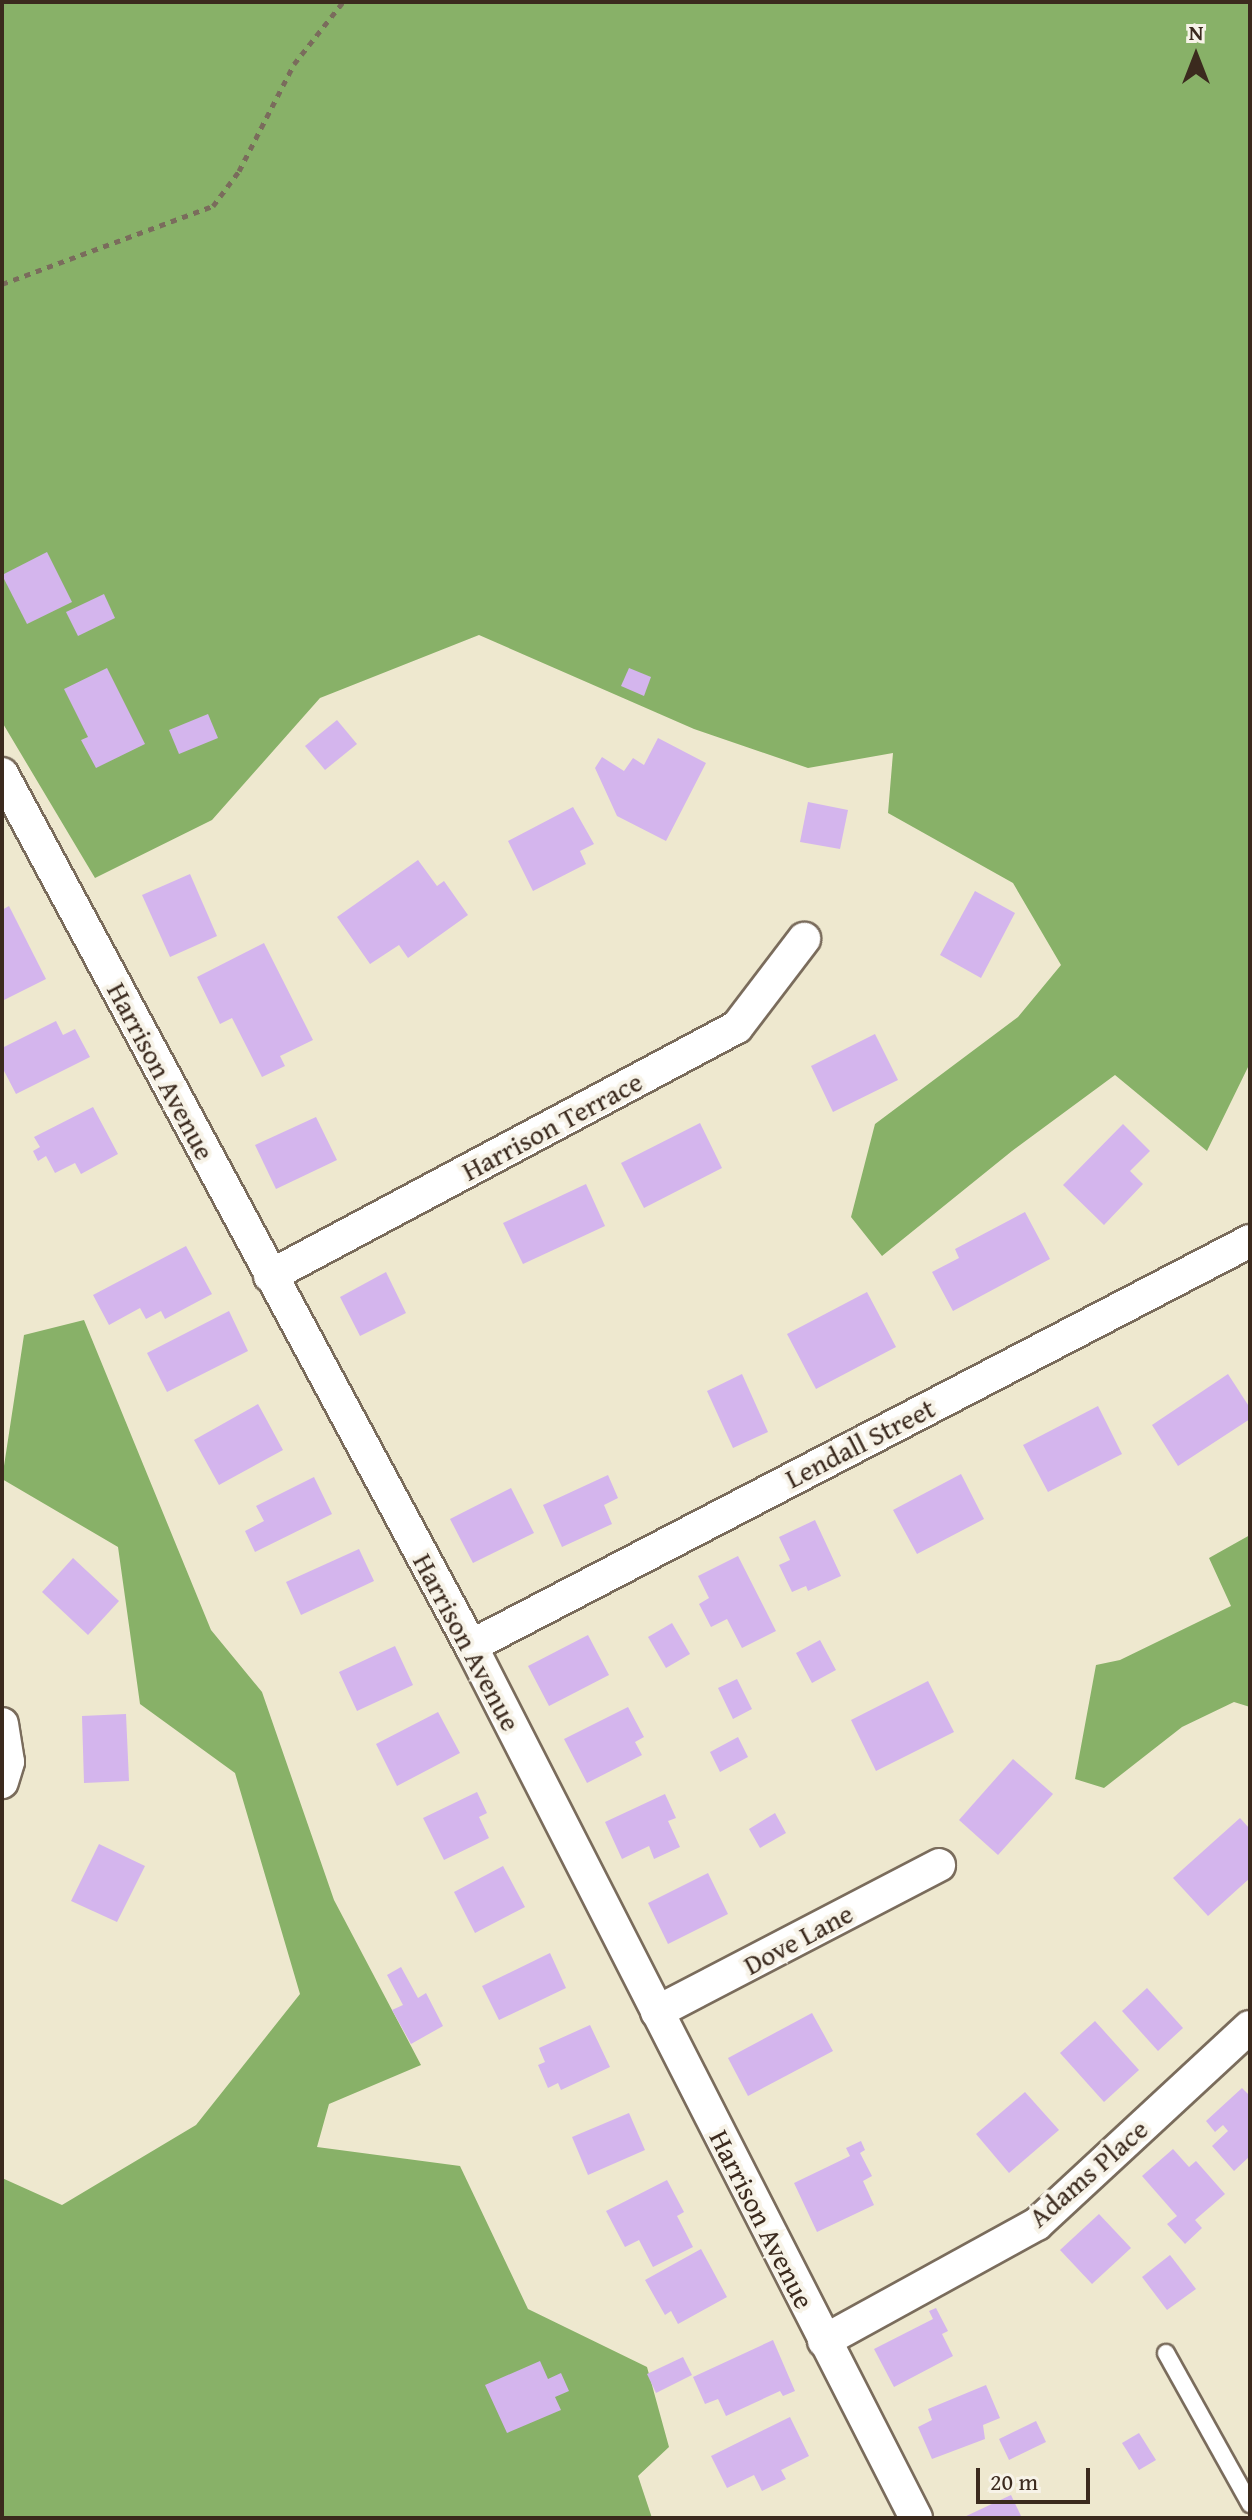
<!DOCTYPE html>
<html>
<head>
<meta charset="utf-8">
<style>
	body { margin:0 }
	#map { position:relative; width:1252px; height:2520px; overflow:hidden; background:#eee8cf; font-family:"Gentium Book Plus",serif }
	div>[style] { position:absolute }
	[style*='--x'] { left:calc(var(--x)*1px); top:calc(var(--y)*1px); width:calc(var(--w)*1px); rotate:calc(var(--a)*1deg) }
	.forest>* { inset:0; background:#88b168 }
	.building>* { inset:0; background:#d4b5ed }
	.path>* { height:5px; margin-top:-2.5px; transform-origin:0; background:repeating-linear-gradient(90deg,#7a6c5c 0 6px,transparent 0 12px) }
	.roads { filter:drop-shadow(2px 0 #7a6c5c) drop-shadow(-2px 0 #7a6c5c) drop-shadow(0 2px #7a6c5c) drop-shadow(0 -2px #7a6c5c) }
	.lane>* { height:16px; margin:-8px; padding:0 8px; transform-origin:8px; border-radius:8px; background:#fff }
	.street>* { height:32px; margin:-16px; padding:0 16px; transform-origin:16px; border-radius:16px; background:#fff }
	span { translate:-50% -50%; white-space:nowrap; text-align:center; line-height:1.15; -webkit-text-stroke:8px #f7f3e8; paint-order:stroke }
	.street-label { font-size:28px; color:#3b2a1e }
	.frame { position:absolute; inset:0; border:4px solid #3b2a1e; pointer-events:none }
	.north { position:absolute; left:1156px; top:16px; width:80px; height:80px; -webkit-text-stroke:6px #f7f3e8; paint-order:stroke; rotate:0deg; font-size:22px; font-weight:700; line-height:32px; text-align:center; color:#3b2a1e }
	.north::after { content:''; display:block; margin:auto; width:28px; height:36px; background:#3b2a1e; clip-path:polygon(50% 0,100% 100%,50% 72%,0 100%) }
	.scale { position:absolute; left:976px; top:2468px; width:114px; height:36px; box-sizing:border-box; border:4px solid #3b2a1e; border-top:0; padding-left:10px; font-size:24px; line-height:28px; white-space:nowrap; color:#3b2a1e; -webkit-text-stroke:6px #f7f3e8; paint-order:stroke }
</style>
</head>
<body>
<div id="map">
	<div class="forest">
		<div style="clip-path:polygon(2px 2px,1250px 2px,1250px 1063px,1207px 1151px,1115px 1075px,1012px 1151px,882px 1256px,851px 1217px,875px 1124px,1018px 1017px,1061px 965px,1013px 883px,888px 813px,893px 753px,808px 768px,694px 729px,479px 635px,320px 698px,212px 820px,95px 878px,2px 722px)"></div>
		<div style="clip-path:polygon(84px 1320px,211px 1630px,262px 1692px,334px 1900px,421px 2065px,329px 2104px,317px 2147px,460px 2166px,528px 2309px,647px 2367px,669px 2447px,638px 2476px,652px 2518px,2px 2518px,2px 2178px,62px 2205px,196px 2125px,300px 1994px,235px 1773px,140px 1704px,118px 1547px,2px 1479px,24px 1335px)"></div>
		<div style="clip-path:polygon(1250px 1535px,1250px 1707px,1234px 1702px,1182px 1727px,1104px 1788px,1075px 1779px,1096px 1665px,1120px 1660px,1231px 1606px,1209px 1558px)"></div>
	</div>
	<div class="building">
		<div style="clip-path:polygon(47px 552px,72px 602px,27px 624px,2px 575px)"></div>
		<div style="clip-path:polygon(104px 594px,115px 618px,78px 636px,66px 612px)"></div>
		<div style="clip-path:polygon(107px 668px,145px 744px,96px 768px,81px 740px,88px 737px,64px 689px)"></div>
		<div style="clip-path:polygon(629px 668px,651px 677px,644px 696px,621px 686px)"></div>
		<div style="clip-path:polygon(208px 714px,218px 738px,179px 754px,169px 730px)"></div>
		<div style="clip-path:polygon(337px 720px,357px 744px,325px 770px,305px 746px)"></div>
		<div style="clip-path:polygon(658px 738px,706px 763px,666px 841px,617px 816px,595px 768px,602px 757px,624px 771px,633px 758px,644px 765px)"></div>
		<div style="clip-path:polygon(808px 802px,848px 810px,840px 849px,800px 842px)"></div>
		<div style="clip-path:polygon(573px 807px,594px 844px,580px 851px,586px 864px,533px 891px,508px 841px)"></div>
		<div style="clip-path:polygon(418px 860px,437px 886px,444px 881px,468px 915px,408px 958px,399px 945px,370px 964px,337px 917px)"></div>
		<div style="clip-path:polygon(190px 874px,217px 936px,170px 957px,142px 895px)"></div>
		<div style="clip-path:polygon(975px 891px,1015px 913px,981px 978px,940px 955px)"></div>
		<div style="clip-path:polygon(9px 906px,46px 979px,2px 1001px,2px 910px)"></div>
		<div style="clip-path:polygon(264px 943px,313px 1040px,280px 1056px,285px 1066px,262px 1077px,232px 1018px,220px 1024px,197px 977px)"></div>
		<div style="clip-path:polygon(56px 1021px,63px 1035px,75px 1029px,90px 1057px,16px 1094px,2px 1067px,2px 1048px)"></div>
		<div style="clip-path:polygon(875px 1034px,898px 1080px,833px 1112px,811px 1066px)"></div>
		<div style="clip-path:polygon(93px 1107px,118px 1154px,81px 1174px,75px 1163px,55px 1173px,46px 1156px,38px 1161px,33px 1151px,40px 1147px,34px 1137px)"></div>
		<div style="clip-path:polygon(316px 1117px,337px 1160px,276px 1189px,255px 1145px)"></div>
		<div style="clip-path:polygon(700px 1123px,722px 1168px,644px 1208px,621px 1163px)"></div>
		<div style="clip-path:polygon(1123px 1124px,1150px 1151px,1130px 1171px,1143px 1184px,1104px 1225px,1063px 1185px)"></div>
		<div style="clip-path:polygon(586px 1184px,605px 1226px,523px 1264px,503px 1223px)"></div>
		<div style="clip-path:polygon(1025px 1212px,1050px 1259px,953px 1311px,932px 1272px,959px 1258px,955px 1249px)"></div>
		<div style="clip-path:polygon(186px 1246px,212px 1294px,165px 1319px,161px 1311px,146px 1319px,140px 1308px,109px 1325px,93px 1295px)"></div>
		<div style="clip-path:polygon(386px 1272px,406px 1313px,360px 1336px,340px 1297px)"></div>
		<div style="clip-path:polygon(867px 1292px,896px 1347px,816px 1389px,787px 1334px)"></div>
		<div style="clip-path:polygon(229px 1311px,248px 1351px,167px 1392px,147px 1353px)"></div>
		<div style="clip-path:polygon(742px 1374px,768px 1432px,733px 1448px,707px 1391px)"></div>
		<div style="clip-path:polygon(1228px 1374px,1250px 1408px,1250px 1419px,1178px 1466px,1152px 1425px)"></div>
		<div style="clip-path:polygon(258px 1404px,283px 1450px,219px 1485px,194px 1440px)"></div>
		<div style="clip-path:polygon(1098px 1406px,1122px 1454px,1048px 1492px,1023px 1445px)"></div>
		<div style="clip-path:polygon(961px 1474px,984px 1519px,917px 1554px,893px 1510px)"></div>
		<div style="clip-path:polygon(608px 1475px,618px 1498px,604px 1505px,612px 1524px,562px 1547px,543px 1505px)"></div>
		<div style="clip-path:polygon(314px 1477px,332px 1514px,255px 1552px,245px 1531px,264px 1521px,256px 1506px)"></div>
		<div style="clip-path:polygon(511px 1488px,534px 1533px,473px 1563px,450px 1519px)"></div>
		<div style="clip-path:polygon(815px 1520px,841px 1576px,808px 1591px,806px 1586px,792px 1592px,779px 1565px,790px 1560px,779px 1537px)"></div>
		<div style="clip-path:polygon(359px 1549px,374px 1581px,301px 1615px,286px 1582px)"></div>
		<div style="clip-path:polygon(738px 1556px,776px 1631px,742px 1648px,727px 1619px,711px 1627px,699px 1604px,709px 1598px,698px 1576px)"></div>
		<div style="clip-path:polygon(73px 1558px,119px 1601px,88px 1635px,42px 1592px)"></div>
		<div style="clip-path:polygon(672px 1623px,690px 1654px,666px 1668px,648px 1637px)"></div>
		<div style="clip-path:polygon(588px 1635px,609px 1675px,549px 1706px,528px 1666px)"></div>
		<div style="clip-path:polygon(820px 1640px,836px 1670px,812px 1683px,796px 1653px)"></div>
		<div style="clip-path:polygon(395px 1646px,413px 1685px,357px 1711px,339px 1672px)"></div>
		<div style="clip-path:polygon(737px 1679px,752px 1709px,733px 1719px,718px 1688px)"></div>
		<div style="clip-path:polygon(928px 1681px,954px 1732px,876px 1771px,851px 1720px)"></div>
		<div style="clip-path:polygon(628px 1707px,644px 1737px,635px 1742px,642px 1755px,587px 1783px,564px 1739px)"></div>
		<div style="clip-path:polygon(438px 1712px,460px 1753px,397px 1786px,376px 1744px)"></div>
		<div style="clip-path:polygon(126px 1714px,129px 1781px,84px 1783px,82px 1716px)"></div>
		<div style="clip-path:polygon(738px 1737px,748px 1757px,720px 1772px,710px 1752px)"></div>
		<div style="clip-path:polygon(1013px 1759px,1053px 1794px,998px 1855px,959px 1820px)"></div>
		<div style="clip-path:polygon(477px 1792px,487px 1813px,479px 1817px,489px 1838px,444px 1860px,423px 1818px)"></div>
		<div style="clip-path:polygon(665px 1794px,676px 1818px,668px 1821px,680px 1847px,654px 1859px,649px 1846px,622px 1859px,605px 1822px)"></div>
		<div style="clip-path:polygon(775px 1813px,786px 1833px,760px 1848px,749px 1829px)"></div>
		<div style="clip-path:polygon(1240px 1818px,1250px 1829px,1250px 1878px,1208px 1916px,1173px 1878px)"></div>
		<div style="clip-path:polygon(99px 1844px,145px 1866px,117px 1922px,71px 1901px)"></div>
		<div style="clip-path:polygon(503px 1866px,525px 1907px,475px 1933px,454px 1892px)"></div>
		<div style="clip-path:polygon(708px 1873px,728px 1914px,668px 1944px,648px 1903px)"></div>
		<div style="clip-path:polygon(550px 1953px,566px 1988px,499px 2020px,482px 1986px)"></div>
		<div style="clip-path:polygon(401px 1967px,418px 1998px,426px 1993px,443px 2026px,411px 2044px,392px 2010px,403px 2005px,387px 1975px)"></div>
		<div style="clip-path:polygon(1147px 1988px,1183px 2028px,1158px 2051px,1122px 2011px)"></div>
		<div style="clip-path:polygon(812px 2013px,833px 2051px,748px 2096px,728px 2058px)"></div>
		<div style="clip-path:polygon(1095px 2021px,1139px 2070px,1104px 2102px,1060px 2053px)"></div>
		<div style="clip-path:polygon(590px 2025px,610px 2067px,561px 2090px,558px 2083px,548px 2088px,538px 2065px,545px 2062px,539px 2048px)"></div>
		<div style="clip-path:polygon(1242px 2088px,1250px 2096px,1250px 2156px,1234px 2171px,1212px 2146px,1228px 2131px,1223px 2125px,1215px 2132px,1206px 2121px)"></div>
		<div style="clip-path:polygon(1025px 2092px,1059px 2130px,1009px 2173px,976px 2134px)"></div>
		<div style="clip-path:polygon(629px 2113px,645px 2150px,588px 2175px,572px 2137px)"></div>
		<div style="clip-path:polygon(861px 2141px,865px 2150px,860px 2153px,872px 2176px,863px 2181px,874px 2205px,817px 2232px,794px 2183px,850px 2156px,846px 2148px)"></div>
		<div style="clip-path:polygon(1173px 2149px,1189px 2167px,1196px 2161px,1225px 2194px,1195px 2220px,1202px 2228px,1185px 2244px,1167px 2224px,1177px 2216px,1142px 2176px)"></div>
		<div style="clip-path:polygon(667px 2180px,684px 2212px,677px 2216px,693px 2247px,653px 2267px,639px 2240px,625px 2247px,606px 2211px)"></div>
		<div style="clip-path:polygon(1099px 2214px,1131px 2248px,1092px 2284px,1060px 2250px)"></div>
		<div style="clip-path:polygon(701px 2249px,727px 2297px,678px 2324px,671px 2311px,665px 2315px,645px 2280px)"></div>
		<div style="clip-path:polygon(1170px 2255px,1196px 2289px,1167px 2310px,1142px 2277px)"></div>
		<div style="clip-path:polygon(936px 2308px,948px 2331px,942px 2334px,953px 2356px,894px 2387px,874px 2349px,933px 2319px,929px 2311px)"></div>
		<div style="clip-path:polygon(773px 2340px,795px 2391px,783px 2396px,780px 2391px,726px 2416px,718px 2399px,705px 2404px,693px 2377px)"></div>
		<div style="clip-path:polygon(683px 2357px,692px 2375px,656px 2393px,647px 2374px)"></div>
		<div style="clip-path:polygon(540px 2361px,548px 2379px,561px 2373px,569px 2391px,555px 2397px,561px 2410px,507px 2433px,485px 2385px)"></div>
		<div style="clip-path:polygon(986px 2385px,1000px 2418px,983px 2425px,985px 2439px,932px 2459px,918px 2427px,932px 2420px,928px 2409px)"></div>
		<div style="clip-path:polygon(790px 2417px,809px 2456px,781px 2470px,786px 2479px,762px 2491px,754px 2475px,727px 2488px,711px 2456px)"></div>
		<div style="clip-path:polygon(1036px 2421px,1046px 2442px,1009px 2460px,999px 2439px)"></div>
		<div style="clip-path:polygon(1139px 2433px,1156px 2460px,1139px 2470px,1122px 2443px)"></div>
		<div style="clip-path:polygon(1011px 2495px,1022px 2518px,962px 2518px)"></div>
	</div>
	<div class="path">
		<div style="--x:2;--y:284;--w:225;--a:-20.3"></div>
		<div style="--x:213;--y:206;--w:44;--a:-53.4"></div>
		<div style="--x:239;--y:171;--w:120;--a:-62.8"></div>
		<div style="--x:294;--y:64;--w:79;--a:-51.7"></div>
	</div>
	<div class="roads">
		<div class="lane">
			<div style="--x:1166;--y:2353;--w:173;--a:60.9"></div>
		</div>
		<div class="street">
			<div style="--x:2;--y:774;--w:990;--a:61.73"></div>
			<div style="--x:471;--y:1646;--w:979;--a:62.96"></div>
			<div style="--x:270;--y:1276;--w:529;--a:-28.07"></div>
			<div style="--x:737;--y:1027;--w:111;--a:-52.7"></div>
			<div style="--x:471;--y:1646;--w:878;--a:-27.47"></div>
			<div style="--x:2;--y:1724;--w:38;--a:81"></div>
			<div style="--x:8;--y:1762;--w:21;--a:107"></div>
			<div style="--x:657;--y:2012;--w:318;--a:-27.5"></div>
			<div style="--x:824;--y:2341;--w:243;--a:-28.8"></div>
			<div style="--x:1037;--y:2224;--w:290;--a:-42.8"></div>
		</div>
	</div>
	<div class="street-label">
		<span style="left:161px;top:1071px;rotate:62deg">Harrison Avenue</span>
		<span style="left:552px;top:1126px;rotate:-28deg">Harrison Terrace</span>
		<span style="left:860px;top:1443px;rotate:-27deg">Lendall Street</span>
		<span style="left:467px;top:1642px;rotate:62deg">Harrison Avenue</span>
		<span style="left:798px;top:1939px;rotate:-28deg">Dove Lane</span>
		<span style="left:1088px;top:2173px;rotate:-41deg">Adams Place</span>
		<span style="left:762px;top:2219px;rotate:63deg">Harrison Avenue</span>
	</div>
	<div class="frame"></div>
	<div class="north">N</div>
	<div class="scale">20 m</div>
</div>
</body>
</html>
